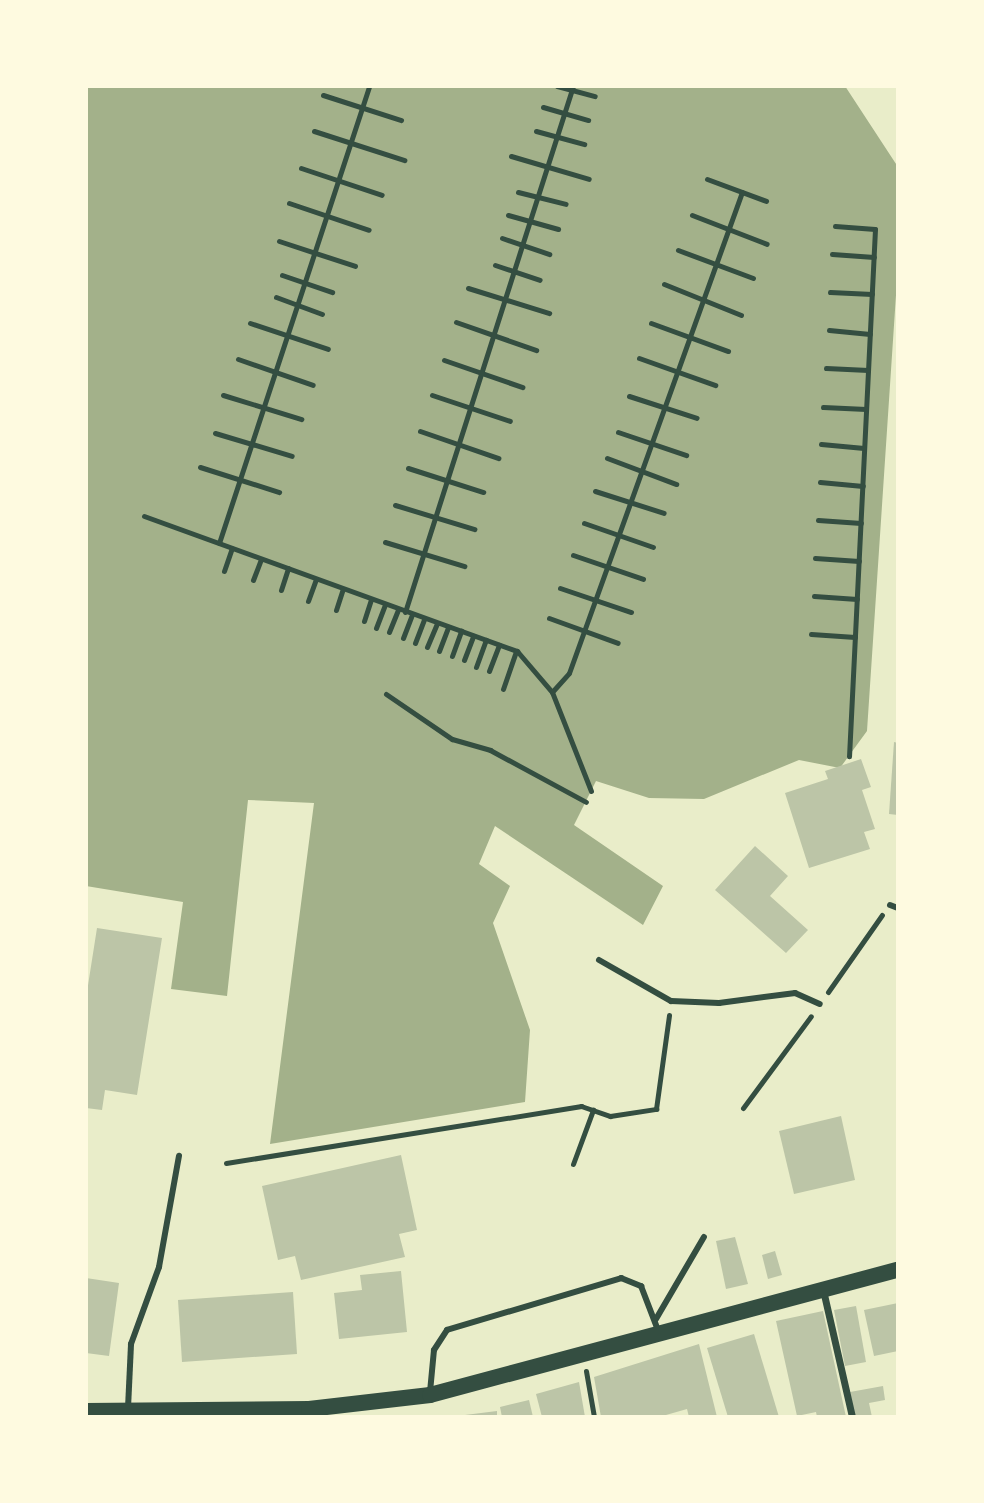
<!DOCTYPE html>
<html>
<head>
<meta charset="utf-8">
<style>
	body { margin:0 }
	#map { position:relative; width:984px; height:1503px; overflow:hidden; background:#e9edc9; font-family:"Roboto Condensed",sans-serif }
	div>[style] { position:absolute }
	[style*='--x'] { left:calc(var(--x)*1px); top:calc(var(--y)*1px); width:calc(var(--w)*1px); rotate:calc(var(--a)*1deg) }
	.water>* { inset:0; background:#a3b18a }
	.building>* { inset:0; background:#bcc5a7 }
	.path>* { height:5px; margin:-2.5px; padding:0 2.5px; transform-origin:2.5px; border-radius:2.5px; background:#344e41 }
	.service>* { height:6px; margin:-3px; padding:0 3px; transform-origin:3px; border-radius:3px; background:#344e41 }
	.pedestrian>* { height:7px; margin:-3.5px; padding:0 3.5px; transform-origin:3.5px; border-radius:3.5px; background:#344e41 }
	.secondary>* { height:16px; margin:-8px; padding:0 8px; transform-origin:8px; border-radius:8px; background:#344e41 }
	span { translate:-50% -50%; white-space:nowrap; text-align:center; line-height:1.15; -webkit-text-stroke:6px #fefae0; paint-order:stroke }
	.frame { position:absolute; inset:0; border:88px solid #fefae0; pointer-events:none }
</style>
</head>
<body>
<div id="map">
	<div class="water">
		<div style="clip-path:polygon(86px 86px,845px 86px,898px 167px,898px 265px,867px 731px,840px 768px,799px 760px,704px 799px,649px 798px,596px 781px,574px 825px,663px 886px,643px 925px,495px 826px,479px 864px,510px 886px,493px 923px,530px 1030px,525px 1102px,270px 1144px,314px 803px,248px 800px,227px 996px,171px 989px,183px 902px,86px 886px)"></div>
	</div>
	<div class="building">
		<div style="clip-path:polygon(894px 742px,898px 743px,898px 815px,889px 814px)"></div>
		<div style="clip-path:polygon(861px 759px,871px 787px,862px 790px,875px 829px,864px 832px,870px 849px,809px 868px,785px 793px,828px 779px,825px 771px)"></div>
		<div style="clip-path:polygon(755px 846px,788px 876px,770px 896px,808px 930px,786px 953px,715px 890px)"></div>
		<div style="clip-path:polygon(97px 928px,162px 938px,137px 1095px,105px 1090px,102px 1110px,86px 1108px,86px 998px)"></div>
		<div style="clip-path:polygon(841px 1116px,855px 1180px,794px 1194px,779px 1131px)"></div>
		<div style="clip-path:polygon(401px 1155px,417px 1230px,399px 1234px,405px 1257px,301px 1280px,295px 1256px,278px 1260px,262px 1186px)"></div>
		<div style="clip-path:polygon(735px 1237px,748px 1284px,726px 1289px,716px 1241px)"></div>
		<div style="clip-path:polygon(775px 1251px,782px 1275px,768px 1279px,762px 1255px)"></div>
		<div style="clip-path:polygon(401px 1271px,407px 1332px,339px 1339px,334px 1293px,362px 1290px,360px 1275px)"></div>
		<div style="clip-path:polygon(86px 1278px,119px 1283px,109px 1356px,86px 1353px)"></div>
		<div style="clip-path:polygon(293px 1292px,297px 1354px,182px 1362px,178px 1300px)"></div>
		<div style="clip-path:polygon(898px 1303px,898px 1351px,874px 1356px,864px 1310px)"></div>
		<div style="clip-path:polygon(856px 1306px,866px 1362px,845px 1366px,834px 1310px)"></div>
		<div style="clip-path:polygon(823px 1311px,846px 1417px,817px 1417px,816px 1412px,797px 1416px,776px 1321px)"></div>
		<div style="clip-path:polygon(754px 1334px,779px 1417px,728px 1417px,707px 1348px)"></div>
		<div style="clip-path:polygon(699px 1344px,717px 1417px,689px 1417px,687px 1409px,659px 1417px,601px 1417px,594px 1377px)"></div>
		<div style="clip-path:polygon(579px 1382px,585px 1417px,542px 1417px,536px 1394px)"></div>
		<div style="clip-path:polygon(883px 1386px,885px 1400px,869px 1403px,872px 1417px,855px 1417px,850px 1392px)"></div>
		<div style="clip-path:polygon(529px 1400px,533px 1417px,502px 1417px,500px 1407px)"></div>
		<div style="clip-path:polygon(497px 1411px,497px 1417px,465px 1417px,465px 1415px)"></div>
	</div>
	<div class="path">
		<div style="--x:557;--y:86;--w:39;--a:15"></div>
		<div style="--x:323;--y:95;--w:82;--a:17.8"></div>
		<div style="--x:543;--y:107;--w:47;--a:16.1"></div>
		<div style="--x:314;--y:131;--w:95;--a:17.9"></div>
		<div style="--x:536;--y:131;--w:50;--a:15.2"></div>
		<div style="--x:511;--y:156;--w:81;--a:16.4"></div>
		<div style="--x:301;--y:168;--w:85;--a:18.4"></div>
		<div style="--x:707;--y:179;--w:63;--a:20.4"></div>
		<div style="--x:518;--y:192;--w:49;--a:14"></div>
		<div style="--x:289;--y:203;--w:84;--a:18.6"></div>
		<div style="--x:508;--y:215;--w:52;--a:15.6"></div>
		<div style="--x:692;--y:215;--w:80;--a:21.1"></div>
		<div style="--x:835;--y:226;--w:40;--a:4.3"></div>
		<div style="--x:875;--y:229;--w:528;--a:92.82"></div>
		<div style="--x:502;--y:238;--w:50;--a:18.8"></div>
		<div style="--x:279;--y:241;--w:80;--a:18.2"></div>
		<div style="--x:678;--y:250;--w:80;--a:20.5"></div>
		<div style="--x:832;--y:254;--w:42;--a:4.1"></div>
		<div style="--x:495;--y:265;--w:47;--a:18.4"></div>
		<div style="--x:282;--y:275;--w:53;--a:18.8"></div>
		<div style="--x:664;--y:284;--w:83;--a:21.9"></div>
		<div style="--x:468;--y:288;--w:85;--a:17.2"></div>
		<div style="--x:830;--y:292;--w:42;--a:2.7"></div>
		<div style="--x:276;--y:297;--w:49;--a:20.3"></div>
		<div style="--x:456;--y:322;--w:85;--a:19.3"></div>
		<div style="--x:250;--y:323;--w:82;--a:18.4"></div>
		<div style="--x:651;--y:323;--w:82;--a:20"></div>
		<div style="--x:829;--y:330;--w:41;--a:5.6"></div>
		<div style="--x:639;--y:358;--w:81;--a:19.6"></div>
		<div style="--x:238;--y:359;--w:79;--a:19.1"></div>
		<div style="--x:444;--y:360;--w:83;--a:19.1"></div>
		<div style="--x:826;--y:368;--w:42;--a:2.7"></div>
		<div style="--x:223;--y:395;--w:82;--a:17.1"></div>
		<div style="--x:432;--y:395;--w:82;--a:18.4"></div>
		<div style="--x:629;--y:396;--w:71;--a:17.9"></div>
		<div style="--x:823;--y:407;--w:43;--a:2.7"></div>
		<div style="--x:420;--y:431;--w:83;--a:19.1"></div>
		<div style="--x:618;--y:432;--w:72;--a:18.7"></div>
		<div style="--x:215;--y:433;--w:80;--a:16.6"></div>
		<div style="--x:821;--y:444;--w:43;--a:5.3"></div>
		<div style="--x:607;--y:458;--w:74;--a:20.6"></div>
		<div style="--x:200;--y:467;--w:83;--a:17.6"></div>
		<div style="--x:408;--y:468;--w:79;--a:17.7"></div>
		<div style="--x:820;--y:482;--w:43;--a:5.3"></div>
		<div style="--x:595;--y:491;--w:72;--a:17.7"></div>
		<div style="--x:395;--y:505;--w:83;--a:16.9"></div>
		<div style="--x:144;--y:516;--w:397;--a:19.9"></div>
		<div style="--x:517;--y:651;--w:54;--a:49.5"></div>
		<div style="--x:818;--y:520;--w:43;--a:4"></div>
		<div style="--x:584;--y:523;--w:73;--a:19.2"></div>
		<div style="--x:385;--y:542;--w:83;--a:16.9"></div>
		<div style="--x:219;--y:543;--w:481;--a:-71.8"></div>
		<div style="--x:573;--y:555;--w:74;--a:18.9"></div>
		<div style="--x:815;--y:558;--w:44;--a:3.9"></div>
		<div style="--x:224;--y:571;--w:24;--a:-71"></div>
		<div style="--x:253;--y:580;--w:22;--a:-69"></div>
		<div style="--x:560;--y:588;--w:75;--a:18.7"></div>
		<div style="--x:281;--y:590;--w:23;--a:-72"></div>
		<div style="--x:814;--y:596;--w:43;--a:4"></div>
		<div style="--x:308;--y:601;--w:23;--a:-70"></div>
		<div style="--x:336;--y:610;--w:22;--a:-72"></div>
		<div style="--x:405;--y:612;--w:552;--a:-72.29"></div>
		<div style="--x:549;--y:618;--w:73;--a:19.9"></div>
		<div style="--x:364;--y:621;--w:22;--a:-72"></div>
		<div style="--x:376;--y:628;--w:25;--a:-69"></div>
		<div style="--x:389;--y:632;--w:24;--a:-68"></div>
		<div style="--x:811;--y:634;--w:44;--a:3.9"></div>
		<div style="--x:403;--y:638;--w:25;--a:-69"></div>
		<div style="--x:415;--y:643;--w:26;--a:-69"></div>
		<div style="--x:427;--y:647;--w:26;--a:-67"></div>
		<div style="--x:439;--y:651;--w:26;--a:-69"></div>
		<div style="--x:452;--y:656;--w:27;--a:-70"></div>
		<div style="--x:464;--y:660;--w:26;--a:-69"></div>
		<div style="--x:476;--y:667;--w:29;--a:-70"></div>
		<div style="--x:489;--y:671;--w:28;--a:-69"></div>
		<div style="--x:503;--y:689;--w:39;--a:-71"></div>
		<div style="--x:386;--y:694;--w:80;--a:34.3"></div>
		<div style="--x:452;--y:739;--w:40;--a:16"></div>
		<div style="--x:490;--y:750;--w:109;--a:28.4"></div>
		<div style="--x:591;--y:791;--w:106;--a:-111.5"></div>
		<div style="--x:552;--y:692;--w:25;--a:-48"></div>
		<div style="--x:569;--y:673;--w:511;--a:-70.22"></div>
		<div style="--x:828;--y:992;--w:94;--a:-55"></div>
		<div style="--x:743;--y:1108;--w:114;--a:-53.5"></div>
		<div style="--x:226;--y:1163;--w:360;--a:-9.1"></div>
		<div style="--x:581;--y:1106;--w:31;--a:19"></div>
		<div style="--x:610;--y:1116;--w:47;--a:-8.7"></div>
		<div style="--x:656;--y:1109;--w:95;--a:-82.1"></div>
		<div style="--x:573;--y:1164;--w:58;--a:-69.7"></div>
		<div style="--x:586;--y:1371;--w:47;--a:80.1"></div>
	</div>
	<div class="service">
		<div style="--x:890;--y:905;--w:9;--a:21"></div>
		<div style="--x:599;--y:960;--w:83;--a:29.7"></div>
		<div style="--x:671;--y:1001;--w:48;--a:2.4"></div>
		<div style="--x:719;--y:1003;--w:77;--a:-7.5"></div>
		<div style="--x:795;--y:993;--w:27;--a:24"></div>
		<div style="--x:656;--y:1319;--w:95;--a:-59.7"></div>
		<div style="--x:430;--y:1392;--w:42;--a:-84.6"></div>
		<div style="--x:434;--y:1350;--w:24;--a:-57"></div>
		<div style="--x:447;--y:1330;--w:182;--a:-16.6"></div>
		<div style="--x:621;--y:1278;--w:22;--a:22"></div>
		<div style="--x:641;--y:1286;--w:50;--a:69"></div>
		<div style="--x:128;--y:1408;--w:64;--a:-87.3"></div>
		<div style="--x:131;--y:1344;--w:82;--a:-70"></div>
		<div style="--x:159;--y:1267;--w:113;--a:-79.8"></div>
	</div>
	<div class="pedestrian">
		<div style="--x:823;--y:1290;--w:130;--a:77.1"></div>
	</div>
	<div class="secondary">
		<div style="--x:86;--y:1411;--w:223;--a:-0.5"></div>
		<div style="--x:309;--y:1409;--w:122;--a:-6.6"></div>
		<div style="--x:430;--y:1395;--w:484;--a:-15"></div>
	</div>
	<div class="frame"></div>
</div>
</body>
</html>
